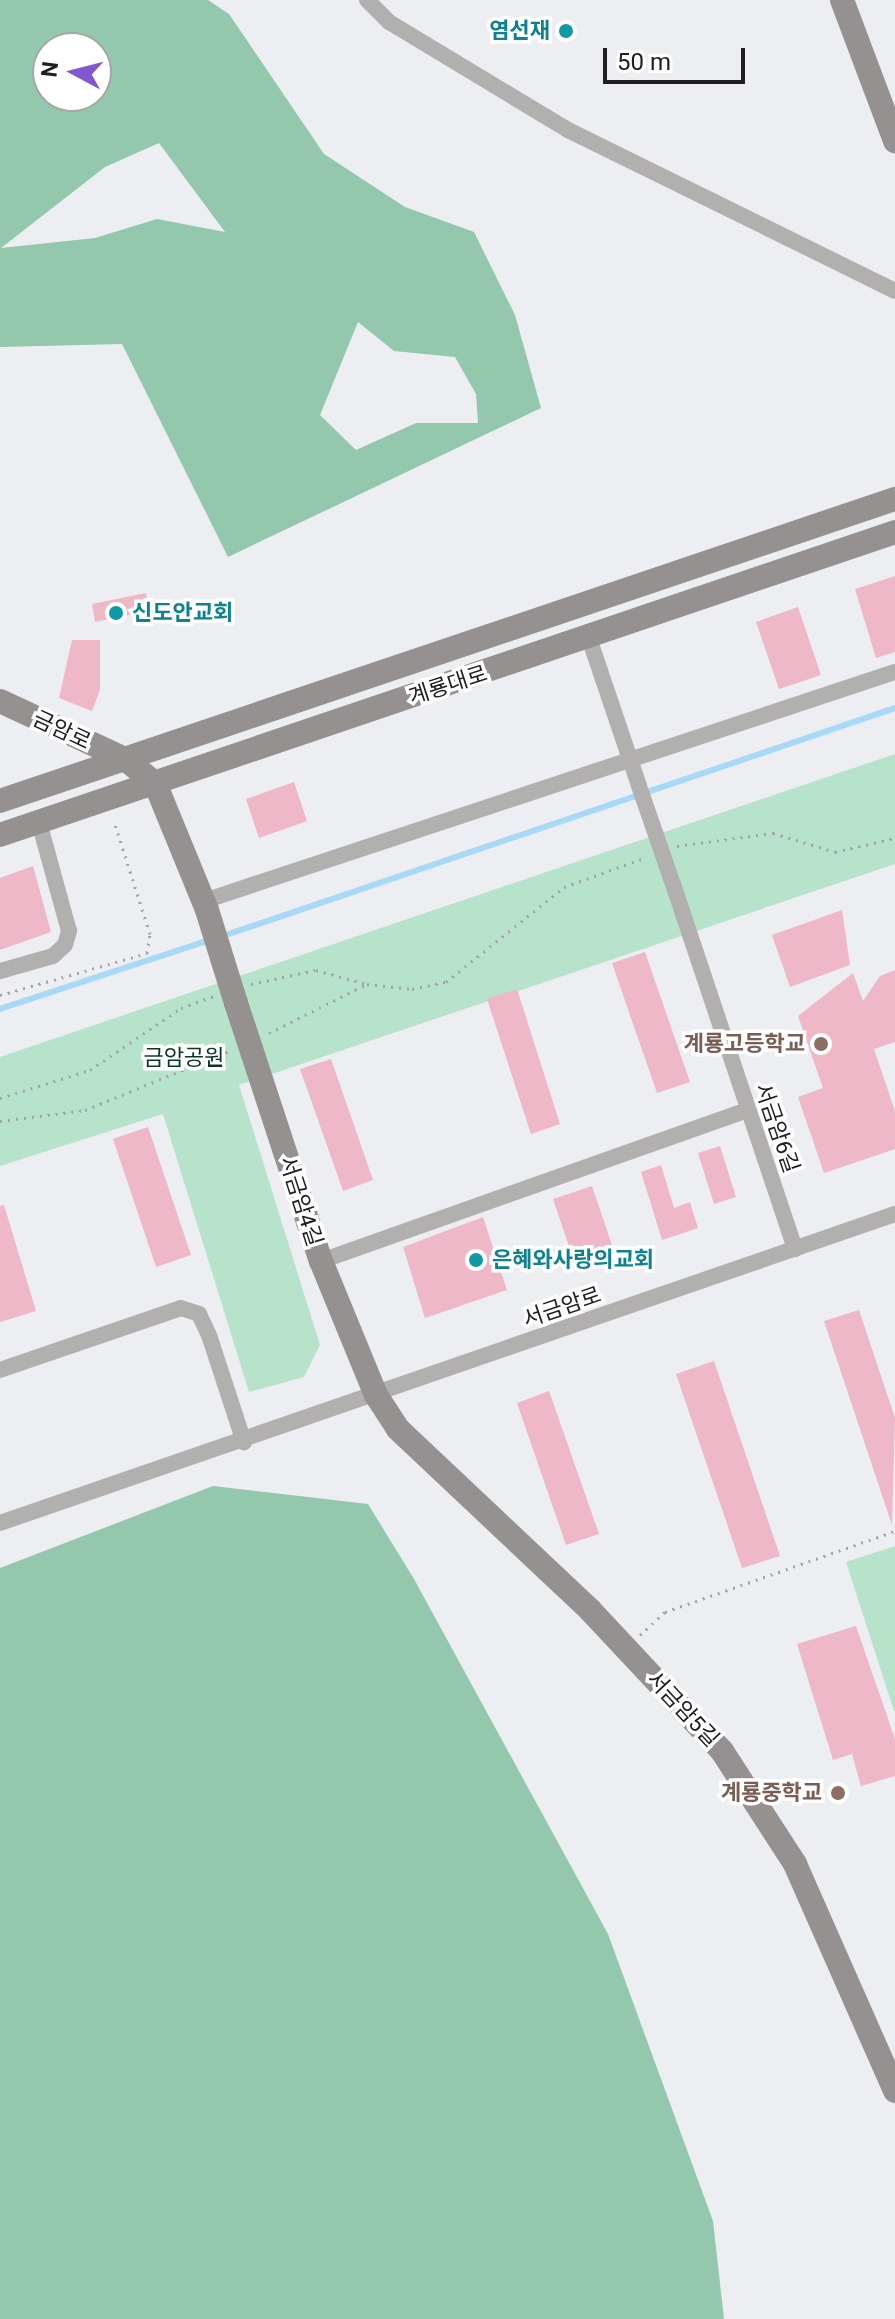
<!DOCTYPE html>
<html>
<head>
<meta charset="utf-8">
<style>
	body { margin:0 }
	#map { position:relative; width:895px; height:2319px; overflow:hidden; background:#edeef2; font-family:Roboto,"Noto Sans KR",sans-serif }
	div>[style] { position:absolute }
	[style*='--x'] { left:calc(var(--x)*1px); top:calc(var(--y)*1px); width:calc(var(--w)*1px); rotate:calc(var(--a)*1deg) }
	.green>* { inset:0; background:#b7e3cb }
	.forest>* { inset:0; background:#94c8ad }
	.stream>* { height:6px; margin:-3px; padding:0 3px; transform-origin:3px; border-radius:3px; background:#a8d9f7 }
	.building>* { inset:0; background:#eeb8c9 }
	.path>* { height:3px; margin-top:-1.5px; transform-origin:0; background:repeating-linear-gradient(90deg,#a3a4a7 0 2px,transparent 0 8px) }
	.street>* { height:16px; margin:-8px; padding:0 8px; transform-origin:8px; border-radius:8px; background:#b1b0af }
	.secondary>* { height:24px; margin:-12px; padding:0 12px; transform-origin:12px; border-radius:12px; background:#949190 }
	.street-bridge>* { height:16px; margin:-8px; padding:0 8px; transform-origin:8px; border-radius:8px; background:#b1b0af }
	.secondary-bridge>* { height:24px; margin:-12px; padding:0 12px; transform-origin:12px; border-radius:12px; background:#949190 }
	.dots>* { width:22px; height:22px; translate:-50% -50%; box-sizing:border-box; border:4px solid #fff; border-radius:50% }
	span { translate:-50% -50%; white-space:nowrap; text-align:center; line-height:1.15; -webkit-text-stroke:7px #fff; paint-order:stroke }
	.culture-label { font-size:22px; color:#0d838f; font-weight:700 }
	.right { translate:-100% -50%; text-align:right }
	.left { translate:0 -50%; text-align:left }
	.street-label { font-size:22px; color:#202022 }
	.education-label { font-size:22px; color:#785e54; font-weight:700 }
	.park-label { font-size:22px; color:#0a3624 }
	.north { position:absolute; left:32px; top:32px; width:80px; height:80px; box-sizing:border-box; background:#fff; border:2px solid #a6a6a7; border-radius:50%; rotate:277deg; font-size:22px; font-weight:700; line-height:32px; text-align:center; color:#202022 }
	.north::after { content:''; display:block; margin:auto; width:28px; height:36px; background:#8058d2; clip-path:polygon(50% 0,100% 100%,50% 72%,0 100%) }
	.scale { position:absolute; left:603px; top:48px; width:142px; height:36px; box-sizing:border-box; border:4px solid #202022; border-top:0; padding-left:10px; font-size:24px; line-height:28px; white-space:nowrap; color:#202022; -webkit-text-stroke:6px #fff; paint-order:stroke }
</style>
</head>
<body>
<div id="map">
	<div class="green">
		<div style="clip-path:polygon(895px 754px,895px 864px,239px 1085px,320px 1345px,304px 1377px,249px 1392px,163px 1114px,0 1166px,0 1057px)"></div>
		<div style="clip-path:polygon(895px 1546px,895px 1711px,894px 1711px,846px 1562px)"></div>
	</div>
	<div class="forest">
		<div style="clip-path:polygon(evenodd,0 0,208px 0,229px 14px,324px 154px,405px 207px,474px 232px,515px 315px,541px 408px,228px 557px,122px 344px,0 347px,0 0,96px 48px,96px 96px,48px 96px,48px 48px,96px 48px,0 0,159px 143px,225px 232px,157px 219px,95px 238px,1px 248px,105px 167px,159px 143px,0 0,358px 322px,394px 351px,455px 357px,476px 394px,478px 423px,416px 423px,356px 450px,320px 415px,358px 322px)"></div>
		<div style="clip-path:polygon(213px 1486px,368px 1504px,414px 1579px,608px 1934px,713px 2221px,724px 2319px,0 2319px,0 1568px)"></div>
	</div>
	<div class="stream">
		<div style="--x:220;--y:937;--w:713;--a:-18.74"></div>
		<div style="--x:0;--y:1009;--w:221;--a:-18.2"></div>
	</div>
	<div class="building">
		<div style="clip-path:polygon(895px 576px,895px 652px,876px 658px,855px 589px)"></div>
		<div style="clip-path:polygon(146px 593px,149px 611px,95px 622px,92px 604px)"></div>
		<div style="clip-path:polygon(798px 607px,821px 675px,779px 689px,756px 622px)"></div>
		<div style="clip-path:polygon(72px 640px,100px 640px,100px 690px,92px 711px,59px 698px)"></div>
		<div style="clip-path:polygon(294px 782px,307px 821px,259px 838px,246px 799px)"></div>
		<div style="clip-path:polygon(33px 866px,51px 932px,0 950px,0 878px)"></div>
		<div style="clip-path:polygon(842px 910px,850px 965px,790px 987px,772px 935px)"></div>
		<div style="clip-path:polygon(645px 952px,690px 1082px,657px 1093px,612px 963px)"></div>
		<div style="clip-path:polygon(895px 970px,895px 1042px,874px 1049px,895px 1111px,895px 1149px,824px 1173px,798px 1097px,823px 1088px,798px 1016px,853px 973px,863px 1001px,880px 976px)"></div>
		<div style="clip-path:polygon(517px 989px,560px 1124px,531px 1134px,487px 999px)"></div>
		<div style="clip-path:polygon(331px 1059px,373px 1180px,343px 1191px,300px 1069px)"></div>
		<div style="clip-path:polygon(148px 1127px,191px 1255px,156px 1267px,113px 1139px)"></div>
		<div style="clip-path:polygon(720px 1146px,736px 1197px,714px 1204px,698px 1153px)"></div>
		<div style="clip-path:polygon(661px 1165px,674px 1208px,690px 1202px,698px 1228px,662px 1240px,641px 1172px)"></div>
		<div style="clip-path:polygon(592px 1186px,615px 1254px,576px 1267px,553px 1199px)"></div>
		<div style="clip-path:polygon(4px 1205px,36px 1311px,0 1322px,0 1206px)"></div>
		<div style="clip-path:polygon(483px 1217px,507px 1290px,425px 1318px,403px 1247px)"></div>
		<div style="clip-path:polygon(859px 1310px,895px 1418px,892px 1525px,824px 1321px)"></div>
		<div style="clip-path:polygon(714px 1361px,780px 1556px,742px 1568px,676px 1374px)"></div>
		<div style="clip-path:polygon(549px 1391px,599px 1534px,566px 1545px,517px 1403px)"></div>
		<div style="clip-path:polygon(856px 1626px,895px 1739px,895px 1776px,861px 1786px,852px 1754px,833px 1760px,797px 1644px)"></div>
	</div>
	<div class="path">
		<div style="--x:677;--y:846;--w:97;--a:-7.7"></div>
		<div style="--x:773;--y:833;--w:65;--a:17"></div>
		<div style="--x:835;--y:852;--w:62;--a:-13.1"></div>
		<div style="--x:251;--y:984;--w:66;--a:-12.2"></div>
		<div style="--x:316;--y:970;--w:53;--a:15.4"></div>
		<div style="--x:0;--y:995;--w:153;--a:-15.9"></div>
		<div style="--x:147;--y:953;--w:19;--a:-81"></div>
		<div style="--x:150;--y:934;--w:119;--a:-107.7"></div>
		<div style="--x:269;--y:1033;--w:110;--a:-26.6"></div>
		<div style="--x:367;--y:984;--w:45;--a:6.3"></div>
		<div style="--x:412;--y:989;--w:35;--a:-12"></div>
		<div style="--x:446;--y:982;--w:151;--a:-38.8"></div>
		<div style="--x:564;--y:887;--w:88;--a:-19.9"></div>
		<div style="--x:0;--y:1098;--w:94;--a:-17.3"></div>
		<div style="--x:90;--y:1070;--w:110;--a:-34.3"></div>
		<div style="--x:181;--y:1008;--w:35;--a:-20"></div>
		<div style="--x:0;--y:1121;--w:86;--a:-7.4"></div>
		<div style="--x:85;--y:1110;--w:156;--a:-22.3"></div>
		<div style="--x:640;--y:1635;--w:34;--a:-43"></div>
		<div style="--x:665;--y:1612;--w:244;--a:-19.4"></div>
	</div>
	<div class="street">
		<div style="--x:367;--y:0;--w:31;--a:45"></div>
		<div style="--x:389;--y:22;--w:209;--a:31.1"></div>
		<div style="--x:568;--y:130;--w:364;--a:26.2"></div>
		<div style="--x:589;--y:638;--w:156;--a:71.3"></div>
		<div style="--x:673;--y:884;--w:385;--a:71.5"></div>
		<div style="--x:204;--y:901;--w:728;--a:-18.34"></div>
		<div style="--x:0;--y:971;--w:55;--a:-15.8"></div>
		<div style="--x:53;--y:956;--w:16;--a:-43"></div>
		<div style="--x:65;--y:945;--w:15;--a:-74"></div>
		<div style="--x:69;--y:931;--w:113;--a:-105.4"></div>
		<div style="--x:321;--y:1261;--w:452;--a:-19.5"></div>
		<div style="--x:0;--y:1370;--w:191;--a:-18.9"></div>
		<div style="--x:181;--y:1308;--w:19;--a:18"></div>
		<div style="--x:199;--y:1314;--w:23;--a:65"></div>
		<div style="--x:209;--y:1335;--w:113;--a:71.9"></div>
		<div style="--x:0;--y:1523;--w:947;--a:-19.05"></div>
	</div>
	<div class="secondary">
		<div style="--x:842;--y:0;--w:151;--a:69.4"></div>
		<div style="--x:0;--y:701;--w:138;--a:24.9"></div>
		<div style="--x:125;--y:759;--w:38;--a:39"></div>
		<div style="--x:155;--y:783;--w:137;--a:67.7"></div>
		<div style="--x:0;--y:801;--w:945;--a:-18.65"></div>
		<div style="--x:0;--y:835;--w:945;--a:-18.7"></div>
		<div style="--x:236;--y:1003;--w:272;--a:71.8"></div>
		<div style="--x:321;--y:1261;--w:145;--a:67.7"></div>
		<div style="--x:376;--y:1395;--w:40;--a:57.1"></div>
		<div style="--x:398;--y:1429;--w:264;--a:43.3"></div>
		<div style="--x:590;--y:1610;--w:193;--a:46.9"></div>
		<div style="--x:722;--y:1751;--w:135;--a:57.1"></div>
		<div style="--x:795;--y:1864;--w:248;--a:66.2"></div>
	</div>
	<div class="street-bridge">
		<div style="--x:639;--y:786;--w:104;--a:70.9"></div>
	</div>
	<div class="secondary-bridge">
		<div style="--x:207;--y:910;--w:97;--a:72.7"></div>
	</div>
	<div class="dots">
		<div style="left:566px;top:31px;background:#0f9aa8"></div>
		<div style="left:116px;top:613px;background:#0f9aa8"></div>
		<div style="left:821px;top:1044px;background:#8d6e63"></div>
		<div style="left:476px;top:1260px;background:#0f9aa8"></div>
		<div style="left:838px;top:1793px;background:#8d6e63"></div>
	</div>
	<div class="culture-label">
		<span class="right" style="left:550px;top:31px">염선재</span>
		<span class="left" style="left:132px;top:613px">신도안교회</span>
		<span class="left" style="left:492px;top:1260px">은혜와사랑의교회</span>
	</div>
	<div class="street-label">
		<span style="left:448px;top:685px;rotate:-18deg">계룡대로</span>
		<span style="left:62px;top:730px;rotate:25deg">금암로</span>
		<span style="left:777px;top:1128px;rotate:71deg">서금암6길</span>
		<span style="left:301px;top:1201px;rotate:72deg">서금암4길</span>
		<span style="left:562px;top:1307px;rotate:-19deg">서금암로</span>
		<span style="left:683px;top:1709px;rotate:47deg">서금암5길</span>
	</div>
	<div class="education-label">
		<span class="right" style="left:805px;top:1044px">계룡고등학교</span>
		<span class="right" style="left:822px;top:1793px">계룡중학교</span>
	</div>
	<div class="park-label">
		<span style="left:184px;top:1058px">금암공원</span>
	</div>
	<div class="north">N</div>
	<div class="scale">50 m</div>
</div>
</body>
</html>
